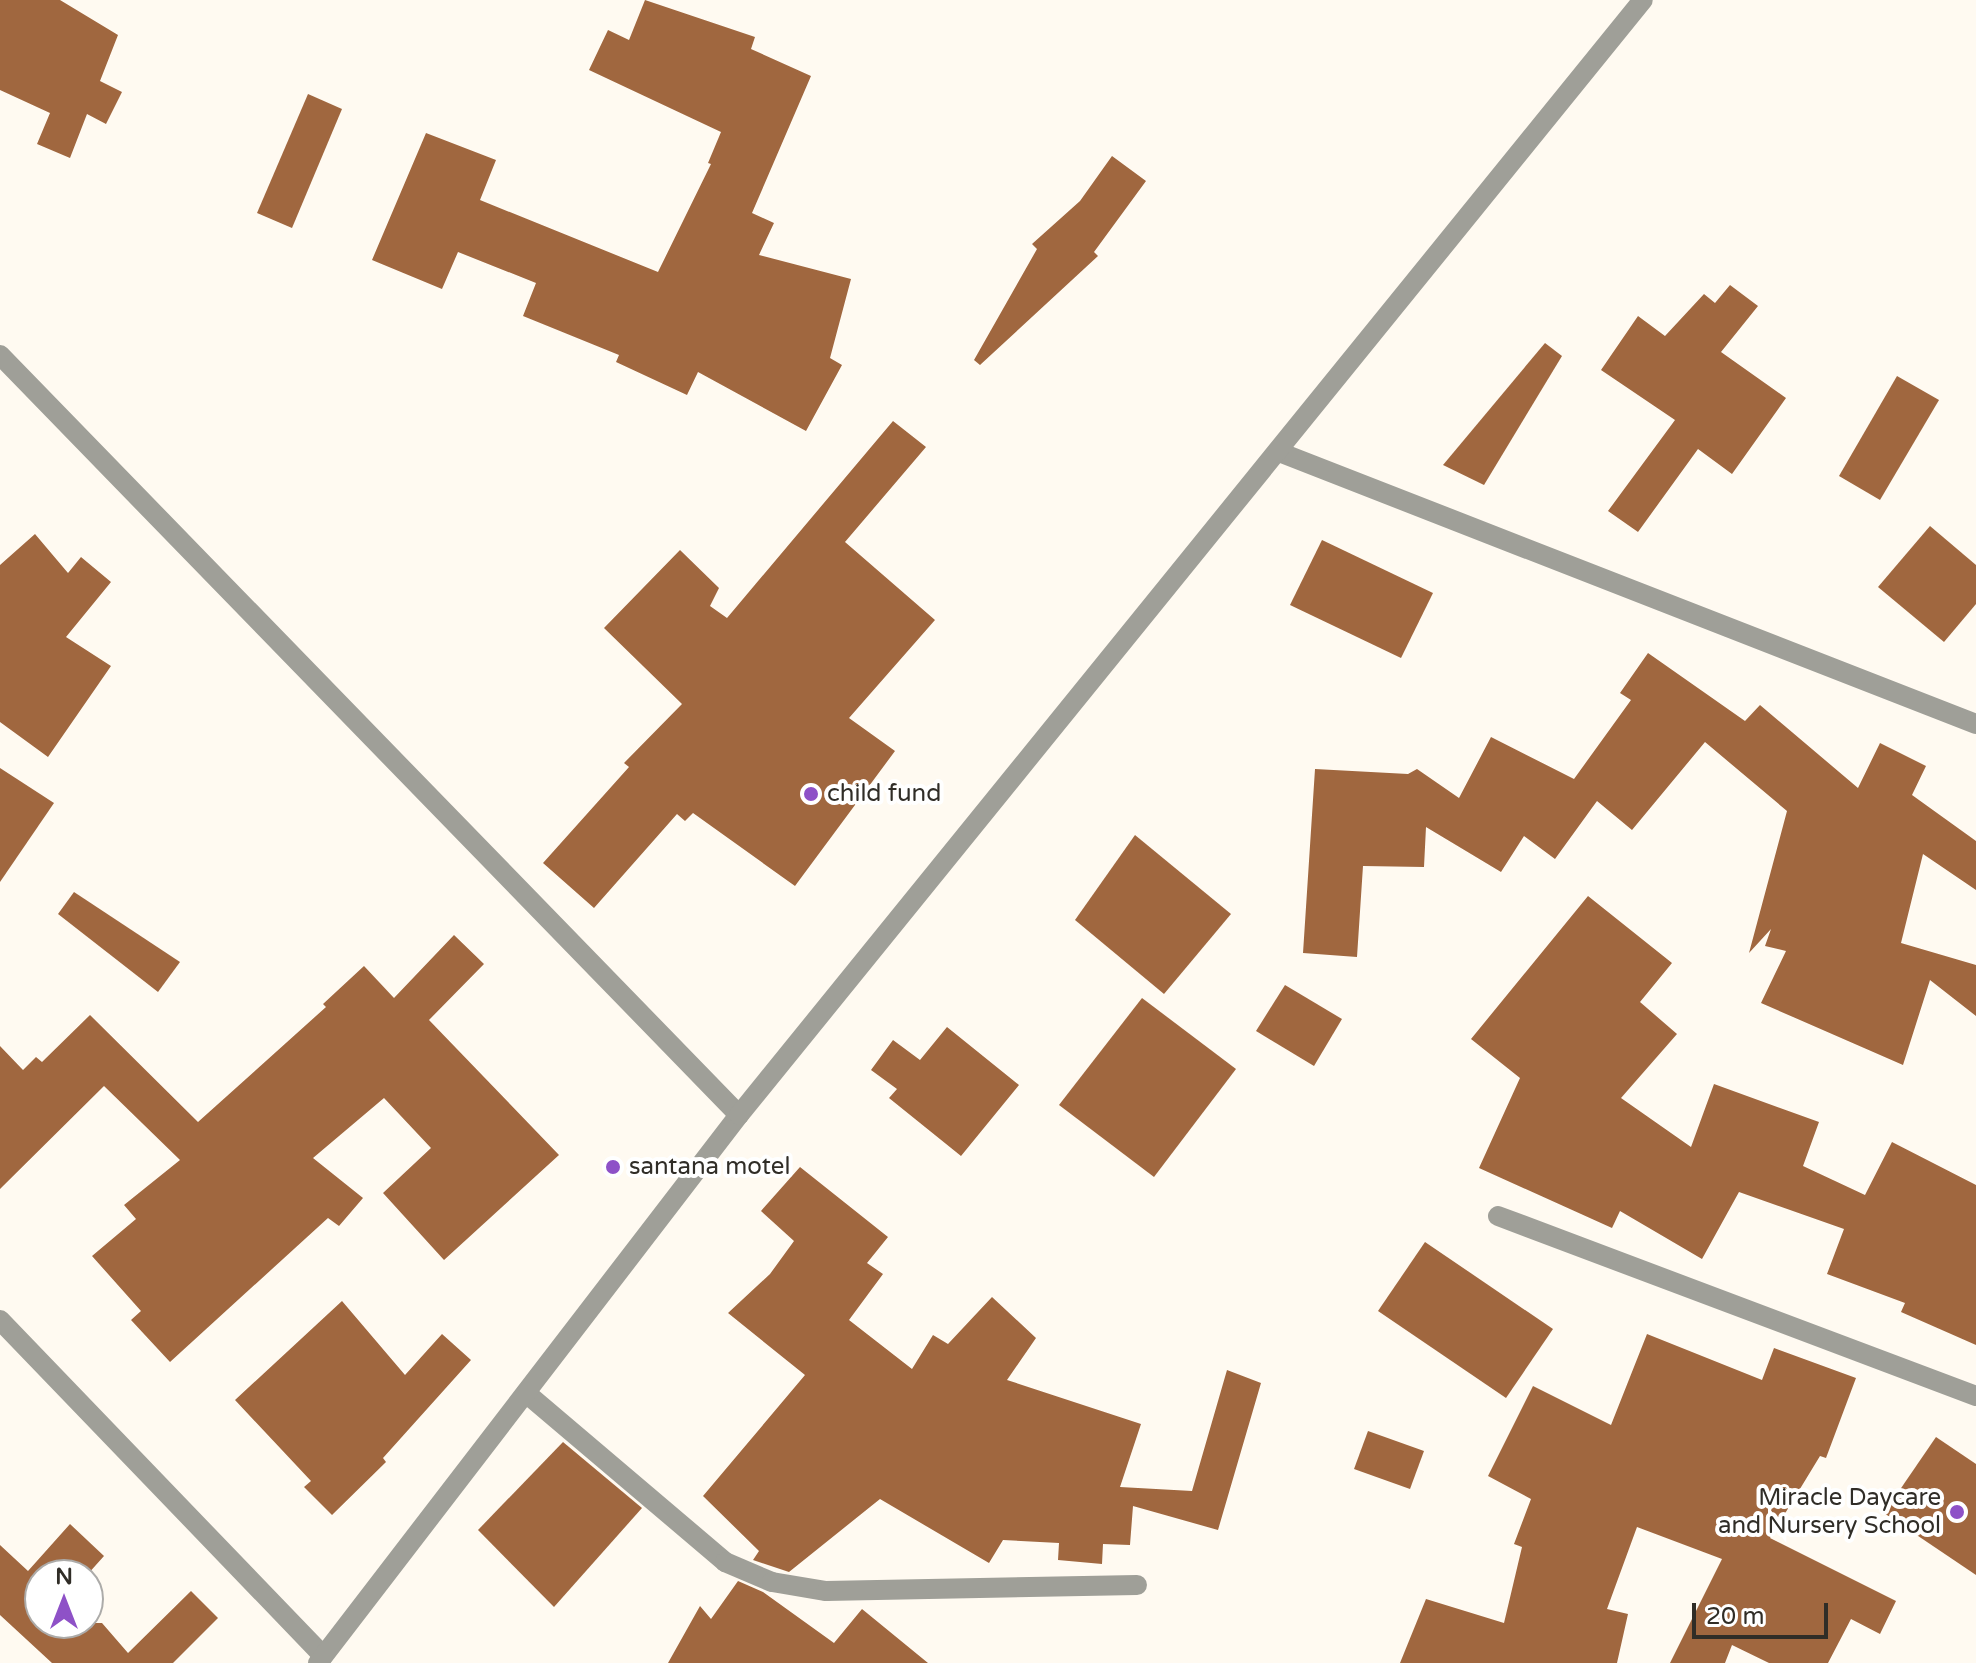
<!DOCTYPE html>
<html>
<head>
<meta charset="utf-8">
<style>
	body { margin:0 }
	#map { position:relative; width:1976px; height:1663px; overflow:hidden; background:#fffaf1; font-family:"Varela Round",sans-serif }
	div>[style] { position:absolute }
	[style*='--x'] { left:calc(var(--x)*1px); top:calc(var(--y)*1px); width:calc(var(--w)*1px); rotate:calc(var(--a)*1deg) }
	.building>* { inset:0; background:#a0673f }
	.minor>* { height:20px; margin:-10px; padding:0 10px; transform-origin:10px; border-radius:10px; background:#9f9f98 }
	.dots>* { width:22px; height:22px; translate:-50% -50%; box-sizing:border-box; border:4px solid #fff; border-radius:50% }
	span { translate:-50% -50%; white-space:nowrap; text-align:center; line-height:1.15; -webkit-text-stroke:8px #fff; paint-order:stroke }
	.poi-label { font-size:24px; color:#302d27 }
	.left { translate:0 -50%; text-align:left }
	.right { translate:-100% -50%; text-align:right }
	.north { position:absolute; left:24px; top:1559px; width:80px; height:80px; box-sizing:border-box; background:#fff; border:2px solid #acaba9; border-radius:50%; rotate:0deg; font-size:22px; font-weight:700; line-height:32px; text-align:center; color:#302d27 }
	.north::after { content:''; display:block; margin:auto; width:28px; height:36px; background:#8e51c7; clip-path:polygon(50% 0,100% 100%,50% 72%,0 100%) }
	.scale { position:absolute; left:1692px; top:1603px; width:136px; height:36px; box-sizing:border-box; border:4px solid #302d27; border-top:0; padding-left:10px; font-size:24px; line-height:28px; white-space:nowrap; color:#302d27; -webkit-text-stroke:6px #fff; paint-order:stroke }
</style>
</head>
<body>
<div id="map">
	<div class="building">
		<div style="clip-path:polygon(0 0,60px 0,118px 35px,100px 81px,122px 92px,106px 124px,87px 114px,70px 158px,37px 144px,50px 113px,0 90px)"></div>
		<div style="clip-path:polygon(645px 0,755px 37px,751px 49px,811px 76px,752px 213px,774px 223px,759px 255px,851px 279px,830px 358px,842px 365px,806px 431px,698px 372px,687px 395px,616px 362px,619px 355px,523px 316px,536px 283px,458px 252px,442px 289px,372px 260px,426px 133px,496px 160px,480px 200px,658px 272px,711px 164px,708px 163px,721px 132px,589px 70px,608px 30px,629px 40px)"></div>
		<div style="clip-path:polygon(308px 94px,342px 109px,292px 228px,257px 213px)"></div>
		<div style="clip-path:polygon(1112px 156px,1146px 181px,1094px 252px,1098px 256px,980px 365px,974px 360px,1037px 249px,1032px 244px,1080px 201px)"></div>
		<div style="clip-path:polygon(1730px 285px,1758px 306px,1721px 352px,1786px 398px,1732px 474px,1698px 449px,1638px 532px,1608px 511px,1675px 420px,1601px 370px,1638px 316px,1665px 336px,1704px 294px,1715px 303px)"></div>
		<div style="clip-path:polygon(1545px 343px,1562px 356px,1484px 485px,1443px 465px)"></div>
		<div style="clip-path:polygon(1897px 376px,1939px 400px,1880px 500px,1839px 476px)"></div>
		<div style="clip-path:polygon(893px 421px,926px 447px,845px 542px,935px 620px,849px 718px,895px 751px,795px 886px,693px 813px,685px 821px,677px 814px,594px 908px,543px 863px,629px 767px,624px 763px,682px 704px,604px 628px,680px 550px,719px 588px,710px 606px,727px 618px)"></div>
		<div style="clip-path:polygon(1930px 526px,1976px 565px,1976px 604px,1944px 642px,1878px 587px)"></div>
		<div style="clip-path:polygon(35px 534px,68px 573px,81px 557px,111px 582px,66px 637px,111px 666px,48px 757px,0 722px,0 565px)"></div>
		<div style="clip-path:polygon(1322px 540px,1433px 593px,1401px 658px,1290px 605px)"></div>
		<div style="clip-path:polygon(1648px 653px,1745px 721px,1760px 705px,1858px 788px,1880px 743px,1926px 766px,1912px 795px,1976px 841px,1976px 890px,1923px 854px,1901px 943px,1976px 965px,1976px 1016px,1930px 980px,1903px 1065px,1761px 1003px,1786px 951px,1765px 946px,1771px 929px,1749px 953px,1787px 811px,1705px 742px,1632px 830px,1597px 801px,1555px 859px,1524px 836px,1501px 872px,1426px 827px,1424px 867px,1363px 866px,1357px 957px,1303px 953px,1315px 769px,1408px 774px,1417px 769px,1459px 798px,1491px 737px,1574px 779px,1631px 700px,1620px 693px)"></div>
		<div style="clip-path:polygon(0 768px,54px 803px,0 882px)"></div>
		<div style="clip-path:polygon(1135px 835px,1231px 914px,1164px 994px,1075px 920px)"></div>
		<div style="clip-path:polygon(74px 892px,180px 962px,158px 992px,58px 914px)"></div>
		<div style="clip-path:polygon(1588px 896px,1672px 963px,1640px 1002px,1677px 1034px,1621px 1098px,1691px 1147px,1714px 1084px,1819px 1122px,1803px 1166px,1865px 1195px,1892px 1142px,1976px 1185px,1976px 1345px,1901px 1312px,1905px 1303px,1827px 1274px,1844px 1229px,1739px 1192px,1702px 1259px,1620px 1211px,1612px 1228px,1479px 1168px,1520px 1078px,1471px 1039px)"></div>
		<div style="clip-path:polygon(454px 935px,484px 964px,429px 1020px,559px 1155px,444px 1260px,383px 1193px,431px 1148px,384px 1098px,313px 1158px,363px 1198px,339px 1226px,328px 1218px,170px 1362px,131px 1320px,141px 1311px,92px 1256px,136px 1219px,124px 1205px,180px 1160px,104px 1086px,0 1189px,0 1046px,23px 1070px,36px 1057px,42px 1062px,90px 1015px,198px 1122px,326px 1007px,323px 1004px,364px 966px,394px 998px)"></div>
		<div style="clip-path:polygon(1285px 985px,1342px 1019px,1314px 1066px,1256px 1031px)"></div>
		<div style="clip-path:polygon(1142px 998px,1236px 1069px,1154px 1177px,1059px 1105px)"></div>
		<div style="clip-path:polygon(947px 1027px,1019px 1085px,961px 1156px,889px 1098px,897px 1089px,871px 1070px,893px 1040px,920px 1060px)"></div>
		<div style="clip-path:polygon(800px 1167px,888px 1237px,867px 1263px,883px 1274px,849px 1320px,912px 1369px,933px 1335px,948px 1344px,992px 1297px,1036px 1338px,1007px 1380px,1141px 1424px,1120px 1487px,1192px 1491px,1227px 1370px,1261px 1383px,1218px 1530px,1133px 1506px,1130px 1545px,1103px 1544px,1102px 1564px,1058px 1560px,1059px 1543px,1003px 1540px,989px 1563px,880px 1499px,789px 1572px,753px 1560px,759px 1551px,703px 1496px,805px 1375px,728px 1313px,770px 1274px,794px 1241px,761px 1211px)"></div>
		<div style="clip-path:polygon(1425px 1242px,1553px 1329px,1506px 1398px,1378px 1311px)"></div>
		<div style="clip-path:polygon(342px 1301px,405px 1375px,442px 1334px,471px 1360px,383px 1458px,386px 1462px,332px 1515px,304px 1487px,311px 1481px,235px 1400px)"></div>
		<div style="clip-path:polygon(1647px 1334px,1762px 1380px,1774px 1348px,1856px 1378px,1826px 1458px,1820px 1456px,1770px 1538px,1896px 1601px,1880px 1634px,1851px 1619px,1828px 1663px,1769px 1663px,1732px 1645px,1725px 1663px,1670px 1663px,1722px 1559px,1637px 1527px,1607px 1609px,1628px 1614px,1617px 1663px,1400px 1663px,1426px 1599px,1504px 1623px,1522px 1547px,1514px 1544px,1531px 1499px,1488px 1476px,1533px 1386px,1611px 1425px)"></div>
		<div style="clip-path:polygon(1368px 1431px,1424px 1451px,1410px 1489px,1354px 1469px)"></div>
		<div style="clip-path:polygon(1936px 1437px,1976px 1464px,1976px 1575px,1884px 1513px)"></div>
		<div style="clip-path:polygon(563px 1442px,642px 1508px,554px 1607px,478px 1530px)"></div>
		<div style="clip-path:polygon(70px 1524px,104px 1556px,87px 1575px,40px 1575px,40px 1623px,102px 1623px,128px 1653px,191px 1591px,218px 1618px,173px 1663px,52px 1663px,0 1615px,0 1545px,28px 1571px)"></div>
		<div style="clip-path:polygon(738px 1581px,763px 1592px,834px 1643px,862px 1609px,928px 1663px,668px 1663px,700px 1606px,711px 1619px)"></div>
	</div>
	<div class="minor">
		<div style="--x:0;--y:355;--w:1060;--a:45.8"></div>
		<div style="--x:1279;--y:452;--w:748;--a:21.32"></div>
		<div style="--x:1498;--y:1216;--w:511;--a:20.63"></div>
		<div style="--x:0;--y:1320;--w:466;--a:46.1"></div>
		<div style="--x:526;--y:1393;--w:261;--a:40.3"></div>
		<div style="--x:725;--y:1562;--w:51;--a:23.1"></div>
		<div style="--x:772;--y:1582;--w:55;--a:9.5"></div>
		<div style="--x:826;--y:1591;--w:311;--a:-1.1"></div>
		<div style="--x:318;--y:1663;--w:691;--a:-52.47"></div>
		<div style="--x:739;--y:1115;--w:1435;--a:-50.97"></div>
	</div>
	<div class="dots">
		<div style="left:811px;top:794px;background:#8e51c7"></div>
		<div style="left:613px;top:1167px;background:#8e51c7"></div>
		<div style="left:1957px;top:1512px;background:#8e51c7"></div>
	</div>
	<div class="poi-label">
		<span class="left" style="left:827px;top:794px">child fund</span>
		<span class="left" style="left:629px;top:1167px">santana motel</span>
		<span class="right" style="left:1941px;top:1512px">Miracle Daycare<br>and Nursery School</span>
	</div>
	<div class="north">N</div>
	<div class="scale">20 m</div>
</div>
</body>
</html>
